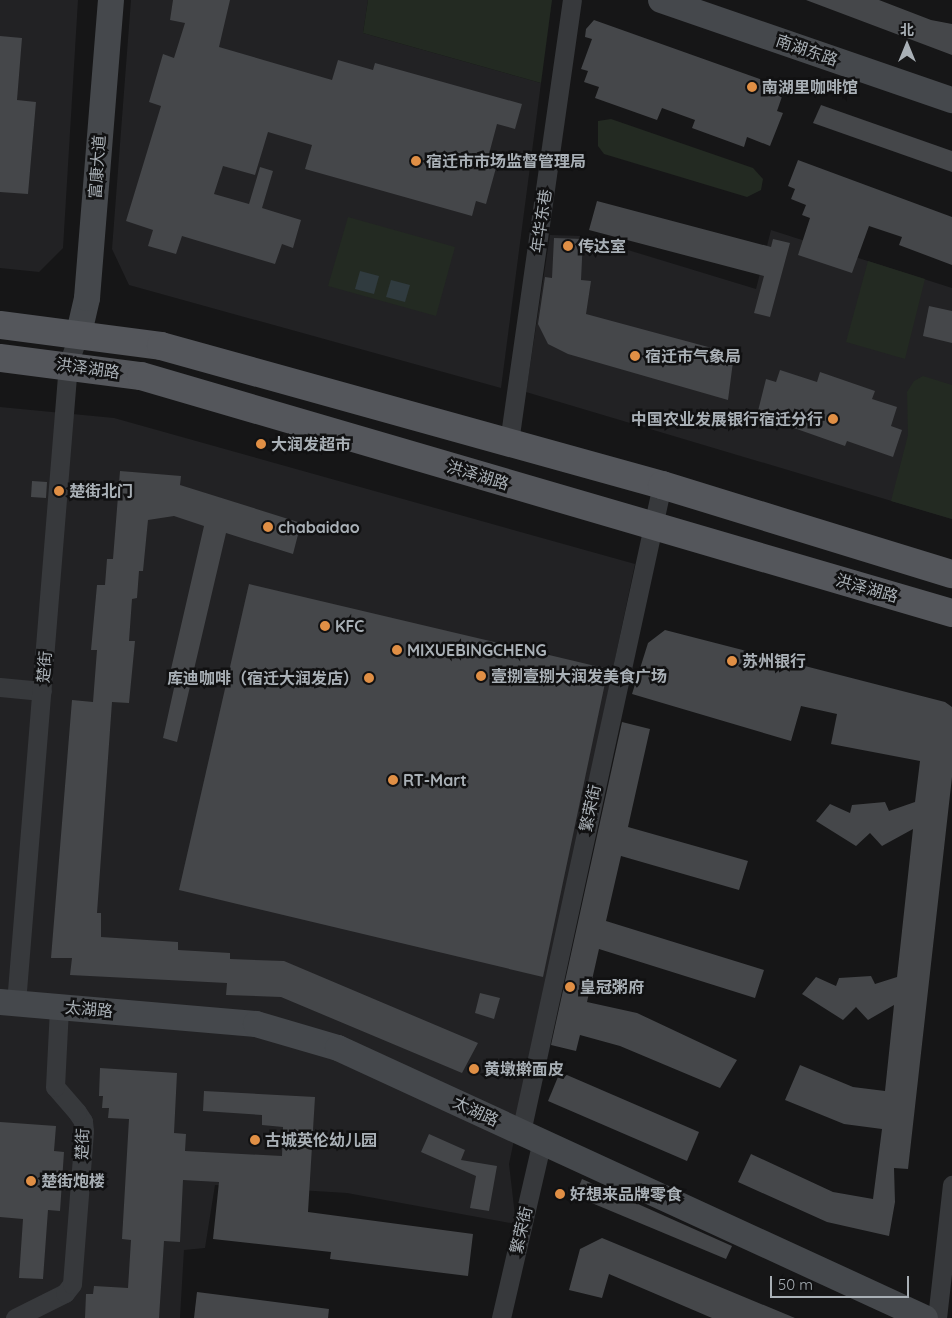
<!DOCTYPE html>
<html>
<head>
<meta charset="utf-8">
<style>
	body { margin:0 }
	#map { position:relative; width:952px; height:1318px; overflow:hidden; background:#161617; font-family:Quicksand,"Noto Sans SC",sans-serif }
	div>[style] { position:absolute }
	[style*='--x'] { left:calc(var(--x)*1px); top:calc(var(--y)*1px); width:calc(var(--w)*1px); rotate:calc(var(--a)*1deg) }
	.built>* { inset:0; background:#222224 }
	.green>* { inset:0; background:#232a22 }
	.water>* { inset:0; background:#303b3f }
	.building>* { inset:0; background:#45474a }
	.street>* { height:19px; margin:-9.5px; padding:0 9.5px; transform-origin:9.5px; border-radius:9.5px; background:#37393c }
	.secondary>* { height:26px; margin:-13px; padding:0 13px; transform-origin:13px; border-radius:13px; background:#45484c }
	.primary>* { height:28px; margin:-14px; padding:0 14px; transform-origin:14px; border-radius:14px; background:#54565b }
	.dots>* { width:14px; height:14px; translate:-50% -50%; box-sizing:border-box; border:2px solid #111112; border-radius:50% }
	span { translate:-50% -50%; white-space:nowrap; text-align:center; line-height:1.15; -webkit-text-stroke:5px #111112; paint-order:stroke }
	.street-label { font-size:16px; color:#a9b0b6 }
	.poi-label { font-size:16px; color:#a9b0b6; font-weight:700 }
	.left { translate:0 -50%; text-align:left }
	.right { translate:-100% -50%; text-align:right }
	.north { position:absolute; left:882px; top:20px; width:50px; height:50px; -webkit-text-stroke:4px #111112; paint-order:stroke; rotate:0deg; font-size:14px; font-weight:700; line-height:20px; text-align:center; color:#a9b0b6 }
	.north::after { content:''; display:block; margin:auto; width:18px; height:22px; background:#a9b0b6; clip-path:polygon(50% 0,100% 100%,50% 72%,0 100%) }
	.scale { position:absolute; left:770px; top:1276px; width:139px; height:22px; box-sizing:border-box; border:2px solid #a9b0b6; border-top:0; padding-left:6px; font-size:15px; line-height:18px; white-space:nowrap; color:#a9b0b6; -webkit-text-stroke:4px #111112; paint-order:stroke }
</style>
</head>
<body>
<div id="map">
	<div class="built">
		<div style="clip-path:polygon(0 0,78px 0,63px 248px,39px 272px,0 268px)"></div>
		<div style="clip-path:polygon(131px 0,368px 0,363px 33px,541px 83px,501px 388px,129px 285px,112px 249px)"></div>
		<div style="clip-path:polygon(771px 230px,952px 288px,952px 519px,526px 392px,550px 235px,582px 236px,756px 289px)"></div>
		<div style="clip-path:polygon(0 407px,114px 418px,635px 564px,509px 1164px,516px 1224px,347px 1193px,215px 1185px,205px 1248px,184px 1250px,180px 1318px,0 1318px)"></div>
	</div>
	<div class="green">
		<div style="clip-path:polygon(368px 0,552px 0,541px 83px,363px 33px)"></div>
		<div style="clip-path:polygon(611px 119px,753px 168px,763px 179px,761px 190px,747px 197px,604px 154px,598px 146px,598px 121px)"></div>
		<div style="clip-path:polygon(348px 217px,455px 247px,436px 316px,328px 286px)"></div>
		<div style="clip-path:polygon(868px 261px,925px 279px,905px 359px,846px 342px)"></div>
		<div style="clip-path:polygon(923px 376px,952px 385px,952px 519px,891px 501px,908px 435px,907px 392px,914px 381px)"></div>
	</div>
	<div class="water">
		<div style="clip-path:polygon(360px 271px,379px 276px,374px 294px,355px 289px)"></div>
		<div style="clip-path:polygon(391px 280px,410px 285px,405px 302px,386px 297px)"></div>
	</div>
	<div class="building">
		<div style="clip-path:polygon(173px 0,230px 0,219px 47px,332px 80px,338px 60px,373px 70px,375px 63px,522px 104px,515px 129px,497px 124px,489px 154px,499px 157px,486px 204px,476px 201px,472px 216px,305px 169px,312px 145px,268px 132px,255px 175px,223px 166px,214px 194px,249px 204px,260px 167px,273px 171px,262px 208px,301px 220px,293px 248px,282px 244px,275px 264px,182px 236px,176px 254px,148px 246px,153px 230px,126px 221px,161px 106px,149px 102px,163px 54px,174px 58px,185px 23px,170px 20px)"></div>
		<div style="clip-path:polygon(806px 0,879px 0,931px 20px,952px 24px,952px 55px)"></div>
		<div style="clip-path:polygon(594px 20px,785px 88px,777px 111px,783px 113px,770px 146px,747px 137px,744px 147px,692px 128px,695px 120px,662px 108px,657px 120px,595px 98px,599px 87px,584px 82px,588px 71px,581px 69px,592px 39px,585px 37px,586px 29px)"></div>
		<div style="clip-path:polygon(0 36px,22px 38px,17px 100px,36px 102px,28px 194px,0 192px)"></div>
		<div style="clip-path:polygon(821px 105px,952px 151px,952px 172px,813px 123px)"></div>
		<div style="clip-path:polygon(798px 160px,952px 217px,952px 265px,899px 245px,902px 237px,869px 226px,852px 273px,798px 255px,810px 218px,802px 215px,806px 205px,791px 199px,795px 189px,788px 186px)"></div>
		<div style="clip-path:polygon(597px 201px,771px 247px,773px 239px,790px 243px,770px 317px,754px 313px,764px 276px,589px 230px)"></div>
		<div style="clip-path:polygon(554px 238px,583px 239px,581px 280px,591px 281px,586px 314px,734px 354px,728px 400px,568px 354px,548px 344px,538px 324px,545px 277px,552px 278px)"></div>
		<div style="clip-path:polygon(929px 306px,952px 311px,952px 343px,923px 336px)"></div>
		<div style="clip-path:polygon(780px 370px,817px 382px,820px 372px,875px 391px,872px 399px,897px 407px,891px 426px,902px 430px,893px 457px,847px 441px,845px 446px,757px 415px,766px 379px,776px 382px)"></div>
		<div style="clip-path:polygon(120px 471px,181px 476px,180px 485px,301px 523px,293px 554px,226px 533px,177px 742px,163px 738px,178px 670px,171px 669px,204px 526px,174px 516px,148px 520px,143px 571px,139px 571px,137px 598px,132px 599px,129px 641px,135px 641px,129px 703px,112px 702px,97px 913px,101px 913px,101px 937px,178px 942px,178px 950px,230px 953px,230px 959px,284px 961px,478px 1043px,462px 1073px,281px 997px,226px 995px,227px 983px,70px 975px,72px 958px,51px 958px,72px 700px,93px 702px,97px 650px,91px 650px,97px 585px,105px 585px,107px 559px,113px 559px)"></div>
		<div style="clip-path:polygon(32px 481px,47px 482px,46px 498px,31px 497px)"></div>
		<div style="clip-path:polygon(70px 484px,86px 485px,85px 500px,68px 499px)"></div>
		<div style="clip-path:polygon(249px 584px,608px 669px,543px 977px,179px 890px)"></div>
		<div style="clip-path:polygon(665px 630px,945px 702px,952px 707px,952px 777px,908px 1169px,894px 1168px,895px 1202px,889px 1236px,827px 1222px,738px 1182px,751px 1154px,833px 1192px,873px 1199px,882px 1129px,844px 1124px,785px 1100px,800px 1065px,853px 1087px,885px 1091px,894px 1005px,868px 1020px,856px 1007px,843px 1020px,802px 994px,816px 977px,836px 986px,839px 978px,871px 976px,875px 984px,897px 977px,913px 829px,882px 846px,870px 833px,856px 846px,816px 821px,830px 804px,850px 813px,852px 805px,885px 802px,889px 811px,915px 802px,920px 761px,831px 744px,837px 714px,801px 706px,791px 741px,632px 694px,648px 643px)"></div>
		<div style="clip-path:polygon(622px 722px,650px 729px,628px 827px,748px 861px,739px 890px,621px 856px,606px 921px,764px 970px,755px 998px,599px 949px,587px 1002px,637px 1013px,737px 1060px,720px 1088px,620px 1046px,580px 1035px,576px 1051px,551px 1045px)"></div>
		<div style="clip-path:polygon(480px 993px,500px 998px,494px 1019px,475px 1013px)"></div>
		<div style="clip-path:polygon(100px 1068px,177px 1073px,174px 1133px,186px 1134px,185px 1151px,282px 1156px,283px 1127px,262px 1125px,262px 1115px,203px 1111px,204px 1091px,315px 1097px,308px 1212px,473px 1234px,468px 1276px,330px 1259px,331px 1252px,213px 1239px,219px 1182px,183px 1180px,180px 1242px,164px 1241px,159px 1318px,85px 1318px,86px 1294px,93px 1294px,94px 1286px,128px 1288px,131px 1240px,122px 1239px,129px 1119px,108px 1118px,109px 1108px,102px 1108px,103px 1096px,99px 1096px)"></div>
		<div style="clip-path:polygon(560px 1072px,699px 1132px,687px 1161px,548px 1101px)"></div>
		<div style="clip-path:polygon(0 1122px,56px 1126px,54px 1151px,64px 1152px,60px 1211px,48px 1210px,43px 1279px,19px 1278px,23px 1219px,0 1217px)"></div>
		<div style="clip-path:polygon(429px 1134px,465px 1150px,461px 1160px,497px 1166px,489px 1211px,470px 1208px,476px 1176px,421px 1152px)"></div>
		<div style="clip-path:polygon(582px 1179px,732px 1246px,726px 1259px,575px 1196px)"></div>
		<div style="clip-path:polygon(602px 1238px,795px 1318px,712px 1318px,609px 1274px,602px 1298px,569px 1290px,580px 1249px)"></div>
		<div style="clip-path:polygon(197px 1292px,329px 1309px,328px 1318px,194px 1318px)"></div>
	</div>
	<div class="street">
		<div style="--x:509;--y:442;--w:446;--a:-81.9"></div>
		<div style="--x:0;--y:687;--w:42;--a:5.4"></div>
		<div style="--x:16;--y:1003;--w:641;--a:-85.35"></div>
		<div style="--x:68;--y:364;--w:33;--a:-70"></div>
		<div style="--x:521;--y:1132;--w:662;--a:-77.71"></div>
		<div style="--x:15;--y:1318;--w:56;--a:-26.6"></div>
		<div style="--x:65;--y:1293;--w:11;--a:-52"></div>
		<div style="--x:72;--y:1284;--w:153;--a:-85.5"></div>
		<div style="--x:84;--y:1131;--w:10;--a:-96"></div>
		<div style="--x:83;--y:1121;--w:11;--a:-124"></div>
		<div style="--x:77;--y:1112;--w:33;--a:-131"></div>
		<div style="--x:55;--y:1087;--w:80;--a:-87.1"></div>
		<div style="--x:501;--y:1318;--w:182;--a:-77"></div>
		<div style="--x:937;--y:1318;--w:134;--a:-83.6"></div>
	</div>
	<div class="secondary">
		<div style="--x:661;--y:0;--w:308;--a:19"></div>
		<div style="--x:79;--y:333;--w:36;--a:-77"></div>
		<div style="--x:87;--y:298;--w:299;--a:-85.4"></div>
		<div style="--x:0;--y:1002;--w:257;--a:4.9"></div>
		<div style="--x:256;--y:1024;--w:85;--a:16.3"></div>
		<div style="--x:338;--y:1048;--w:646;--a:24.7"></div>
	</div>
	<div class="primary">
		<div style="--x:0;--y:325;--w:162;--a:7.4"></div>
		<div style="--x:161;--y:346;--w:520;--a:15.51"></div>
		<div style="--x:662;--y:485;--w:303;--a:17.1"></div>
		<div style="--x:0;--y:358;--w:142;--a:7.3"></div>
		<div style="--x:141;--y:376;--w:845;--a:16.29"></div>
	</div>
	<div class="dots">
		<div style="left:752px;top:87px;background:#e08f45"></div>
		<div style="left:416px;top:161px;background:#e08f45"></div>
		<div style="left:568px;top:246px;background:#e08f45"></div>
		<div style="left:635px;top:356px;background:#e08f45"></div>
		<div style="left:833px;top:419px;background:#e08f45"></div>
		<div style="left:261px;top:444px;background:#e08f45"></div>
		<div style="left:59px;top:491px;background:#e08f45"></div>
		<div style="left:268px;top:527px;background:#e08f45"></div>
		<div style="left:325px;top:626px;background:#e08f45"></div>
		<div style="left:397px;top:650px;background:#e08f45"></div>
		<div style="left:732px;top:661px;background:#e08f45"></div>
		<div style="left:481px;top:676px;background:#e08f45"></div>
		<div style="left:369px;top:678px;background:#e08f45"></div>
		<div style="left:393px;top:780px;background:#e08f45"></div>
		<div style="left:570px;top:987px;background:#e08f45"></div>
		<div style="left:474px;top:1069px;background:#e08f45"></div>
		<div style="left:255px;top:1140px;background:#e08f45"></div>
		<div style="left:31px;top:1181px;background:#e08f45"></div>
		<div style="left:560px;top:1194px;background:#e08f45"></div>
	</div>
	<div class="street-label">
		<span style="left:807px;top:50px;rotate:19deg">南湖东路</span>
		<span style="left:97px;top:167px;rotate:-86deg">富康大道</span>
		<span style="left:541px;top:221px;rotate:-82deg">年华东巷</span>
		<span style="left:88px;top:368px;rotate:8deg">洪泽湖路</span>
		<span style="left:478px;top:475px;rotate:17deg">洪泽湖路</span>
		<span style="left:867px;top:588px;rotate:16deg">洪泽湖路</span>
		<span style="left:44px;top:667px;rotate:-85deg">楚街</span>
		<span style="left:590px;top:808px;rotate:-78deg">繁荣街</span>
		<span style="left:89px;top:1009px;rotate:5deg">太湖路</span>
		<span style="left:476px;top:1111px;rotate:25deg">太湖路</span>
		<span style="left:82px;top:1144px;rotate:-88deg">楚街</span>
		<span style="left:521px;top:1230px;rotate:-77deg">繁荣街</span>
	</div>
	<div class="poi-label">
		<span class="left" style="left:762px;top:87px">南湖里咖啡馆</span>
		<span class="left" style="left:426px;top:161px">宿迁市市场监督管理局</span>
		<span class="left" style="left:578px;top:246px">传达室</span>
		<span class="left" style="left:645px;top:356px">宿迁市气象局</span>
		<span class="right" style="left:823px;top:419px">中国农业发展银行宿迁分行</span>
		<span class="left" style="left:271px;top:444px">大润发超市</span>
		<span class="left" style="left:69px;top:491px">楚街北门</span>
		<span class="left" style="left:278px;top:527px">chabaidao</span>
		<span class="left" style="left:335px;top:626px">KFC</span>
		<span class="left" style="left:407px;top:650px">MIXUEBINGCHENG</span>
		<span class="left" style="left:742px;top:661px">苏州银行</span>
		<span class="left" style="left:491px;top:676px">壹捌壹捌大润发美食广场</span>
		<span class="right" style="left:359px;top:678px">库迪咖啡（宿迁大润发店）</span>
		<span class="left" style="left:403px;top:780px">RT-Mart</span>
		<span class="left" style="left:580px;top:987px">皇冠粥府</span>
		<span class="left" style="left:484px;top:1069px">黄墩擀面皮</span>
		<span class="left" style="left:265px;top:1140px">古城英伦幼儿园</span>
		<span class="left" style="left:41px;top:1181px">楚街炮楼</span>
		<span class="left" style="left:570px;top:1194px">好想来品牌零食</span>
	</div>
	<div class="north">北</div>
	<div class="scale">50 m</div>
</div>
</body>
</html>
